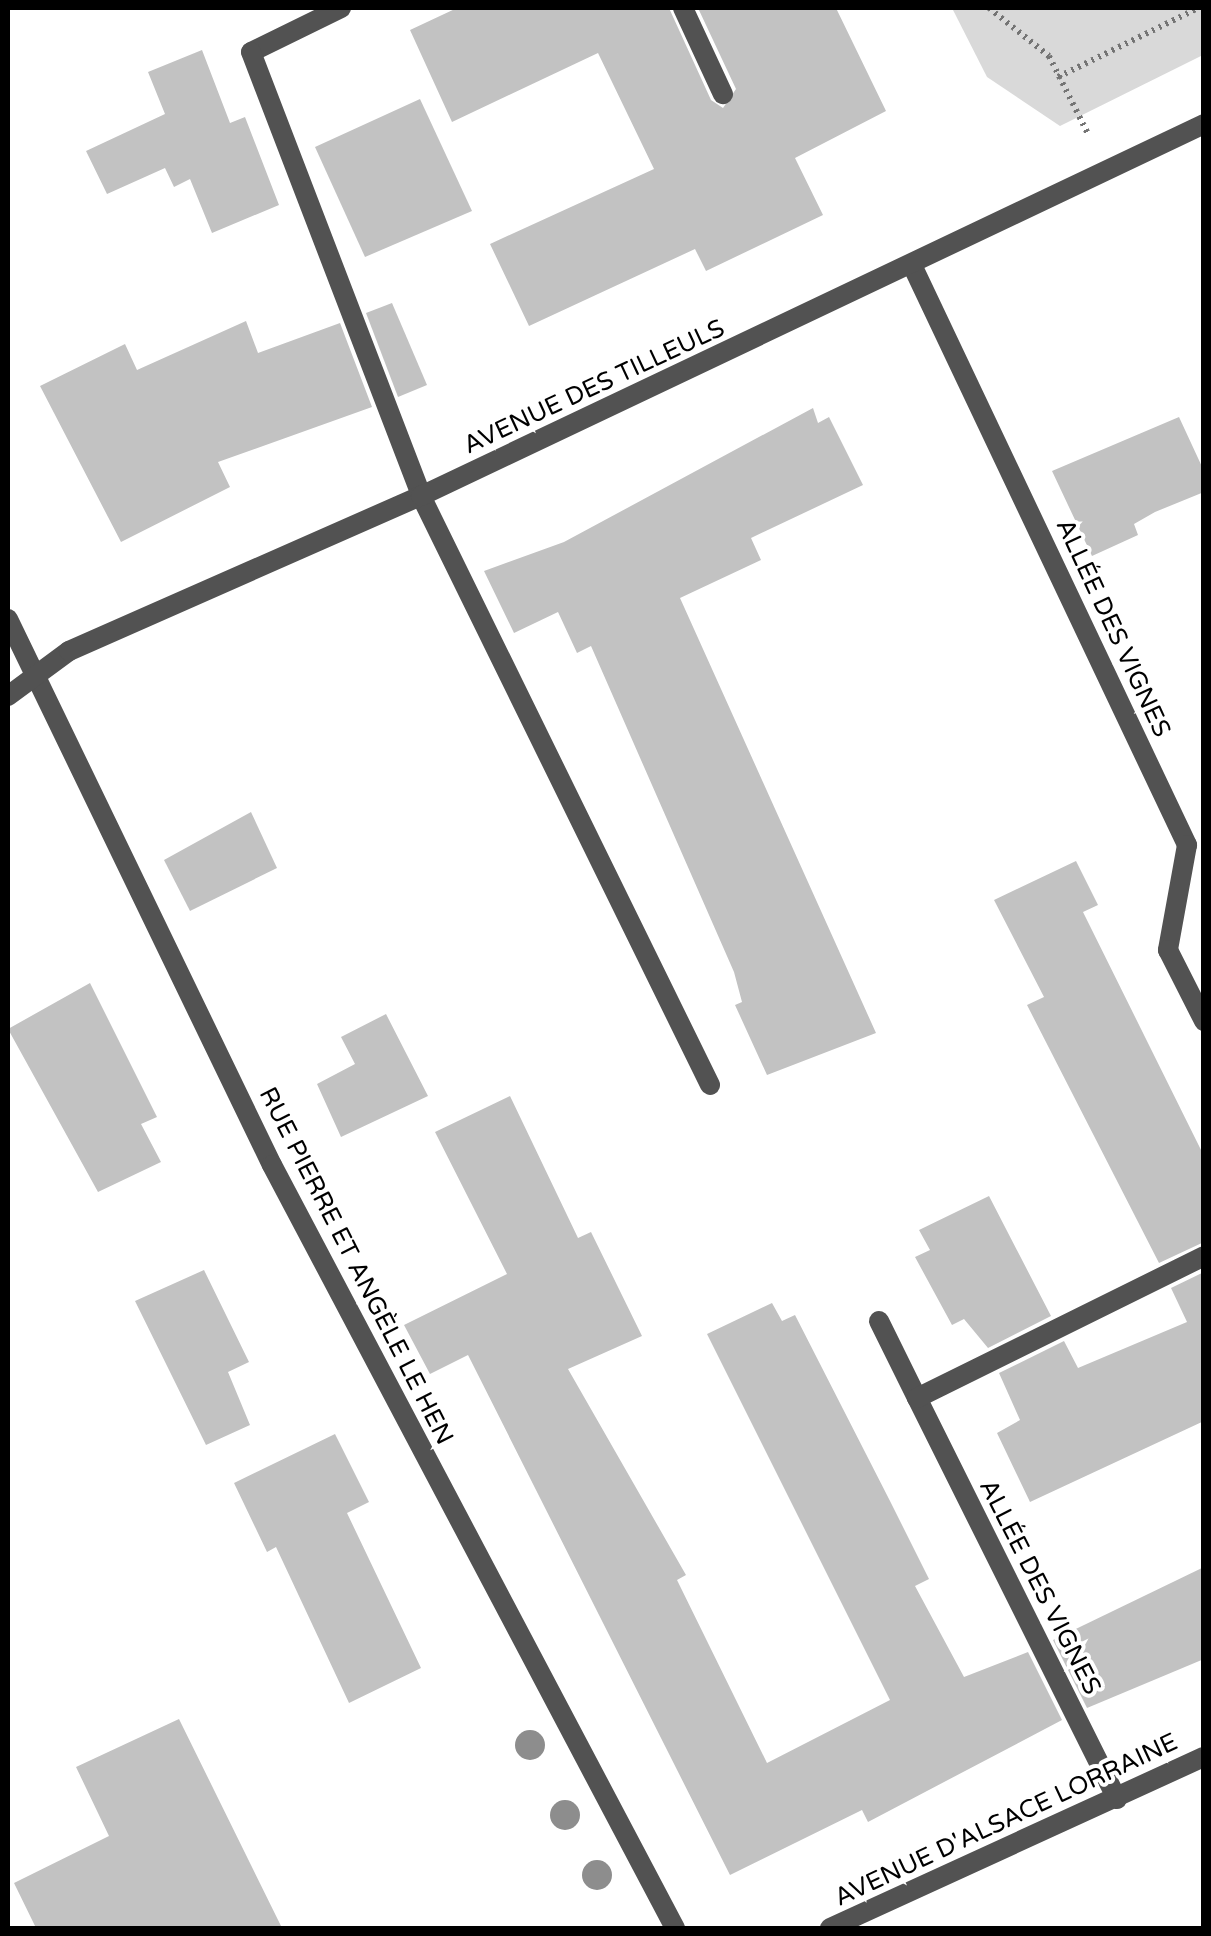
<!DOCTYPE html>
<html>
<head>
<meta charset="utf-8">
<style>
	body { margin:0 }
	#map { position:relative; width:1211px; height:1936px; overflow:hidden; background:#fff; font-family:"Varela Round",sans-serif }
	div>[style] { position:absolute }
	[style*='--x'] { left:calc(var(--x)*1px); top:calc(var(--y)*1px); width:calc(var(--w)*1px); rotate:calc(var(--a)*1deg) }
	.green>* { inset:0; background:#d9d9d9 }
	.building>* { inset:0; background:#c2c2c2 }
	.path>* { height:6px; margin-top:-3px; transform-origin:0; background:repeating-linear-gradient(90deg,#747474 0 2.5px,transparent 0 7.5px) }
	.lane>* { height:20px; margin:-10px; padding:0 10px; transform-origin:10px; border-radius:10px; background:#525252 }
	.street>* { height:20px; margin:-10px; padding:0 10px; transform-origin:10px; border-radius:10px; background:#525252 }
	.trees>* { width:30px; height:30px; margin:-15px; border-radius:50%; background:#8d8d8d }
	span { translate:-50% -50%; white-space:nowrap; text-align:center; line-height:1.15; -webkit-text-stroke:8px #fff; paint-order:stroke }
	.street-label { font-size:25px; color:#000 }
	.frame { position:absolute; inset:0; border:10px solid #000; pointer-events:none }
</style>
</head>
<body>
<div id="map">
	<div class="green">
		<div style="clip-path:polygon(952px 8px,1203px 8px,1203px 55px,1060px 126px,987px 77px)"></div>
	</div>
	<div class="building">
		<div style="clip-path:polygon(457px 8px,669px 8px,711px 100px,723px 108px,736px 89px,698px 8px,836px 8px,886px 111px,795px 158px,823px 215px,706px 271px,695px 249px,529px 326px,490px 244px,654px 169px,598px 53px,452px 122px,410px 30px)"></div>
		<div style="clip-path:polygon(202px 50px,230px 123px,245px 117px,279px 205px,212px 233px,190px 179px,174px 187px,165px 168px,107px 194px,86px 151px,165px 114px,148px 72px)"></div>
		<div style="clip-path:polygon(420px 99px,472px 211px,365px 257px,315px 147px)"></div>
		<div style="clip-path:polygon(392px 303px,427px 385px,398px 397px,366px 313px)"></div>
		<div style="clip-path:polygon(246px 321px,258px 353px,340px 323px,372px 407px,218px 462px,230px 487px,121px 542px,40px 386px,125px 344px,137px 370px)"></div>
		<div style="clip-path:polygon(813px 408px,818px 423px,829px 417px,863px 485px,751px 538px,761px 560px,680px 598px,876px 1033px,767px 1075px,735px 1005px,742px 1002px,734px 972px,591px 646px,577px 653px,558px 612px,514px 633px,484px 571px,564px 542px)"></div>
		<div style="clip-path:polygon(1179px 417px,1204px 471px,1204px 492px,1155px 512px,1134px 524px,1138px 535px,1092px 556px,1052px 471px)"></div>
		<div style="clip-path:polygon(251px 812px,277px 868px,190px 911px,164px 860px)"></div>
		<div style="clip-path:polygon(1076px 861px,1098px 905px,1083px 912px,1204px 1156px,1204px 1242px,1159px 1263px,1027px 1005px,1044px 997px,994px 900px)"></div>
		<div style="clip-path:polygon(90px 983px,157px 1117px,141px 1124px,161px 1162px,98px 1192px,8px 1029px)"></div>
		<div style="clip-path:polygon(386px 1014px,428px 1096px,341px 1137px,317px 1084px,355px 1064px,341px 1037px)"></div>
		<div style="clip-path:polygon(510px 1096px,578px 1238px,591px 1232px,642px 1336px,568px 1369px,686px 1575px,677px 1580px,767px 1763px,890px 1700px,707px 1334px,772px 1303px,782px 1321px,795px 1315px,890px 1501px,929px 1579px,915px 1586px,964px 1677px,1028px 1652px,1062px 1720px,868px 1822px,862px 1810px,730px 1875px,468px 1355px,430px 1374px,404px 1325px,507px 1274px,435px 1132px)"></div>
		<div style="clip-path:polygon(989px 1196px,1051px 1316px,988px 1348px,964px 1319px,952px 1325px,915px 1257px,930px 1250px,919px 1230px)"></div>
		<div style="clip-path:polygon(204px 1270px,249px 1362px,228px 1372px,250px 1425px,206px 1445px,135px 1301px)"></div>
		<div style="clip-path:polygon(1204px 1272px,1204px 1421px,1030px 1502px,997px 1433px,1020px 1420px,999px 1373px,1064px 1341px,1078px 1368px,1187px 1322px,1171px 1288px)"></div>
		<div style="clip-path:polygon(335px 1434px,369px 1502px,347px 1513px,421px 1668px,349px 1703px,276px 1547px,267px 1552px,234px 1483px)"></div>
		<div style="clip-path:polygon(1204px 1567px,1204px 1659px,1087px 1708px,1053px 1640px)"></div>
		<div style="clip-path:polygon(179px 1719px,282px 1928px,36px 1928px,14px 1883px,109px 1836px,76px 1767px)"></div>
	</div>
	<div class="path">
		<div style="--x:989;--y:8;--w:77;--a:38.7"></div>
		<div style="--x:1049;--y:56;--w:87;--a:63.4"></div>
		<div style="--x:1058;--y:77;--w:156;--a:-26.2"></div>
	</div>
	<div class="lane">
		<div style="--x:341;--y:8;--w:100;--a:153.9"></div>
		<div style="--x:251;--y:52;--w:475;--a:69"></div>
		<div style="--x:421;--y:496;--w:656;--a:63.86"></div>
		<div style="--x:683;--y:8;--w:95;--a:65.1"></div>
	</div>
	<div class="street">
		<div style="--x:912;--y:265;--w:642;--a:64.63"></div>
		<div style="--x:1187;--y:845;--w:107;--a:100.3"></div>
		<div style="--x:1168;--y:950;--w:80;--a:63.1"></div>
		<div style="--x:8;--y:619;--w:606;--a:64.2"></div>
		<div style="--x:272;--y:1165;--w:863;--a:62.16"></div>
		<div style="--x:8;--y:696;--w:76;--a:-36.4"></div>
		<div style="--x:69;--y:651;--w:385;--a:-23.8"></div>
		<div style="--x:421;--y:496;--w:867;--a:-25.41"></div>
		<div style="--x:879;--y:1321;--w:86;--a:63.7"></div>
		<div style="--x:1117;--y:1799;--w:448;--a:-116.5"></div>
		<div style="--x:917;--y:1398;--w:320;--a:-26.3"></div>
		<div style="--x:830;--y:1928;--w:411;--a:-24.6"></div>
	</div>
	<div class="trees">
		<div style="left:530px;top:1745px"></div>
		<div style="left:565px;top:1815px"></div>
		<div style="left:597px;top:1875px"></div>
	</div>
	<div class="street-label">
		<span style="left:594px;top:387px;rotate:-25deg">AVENUE DES TILLEULS</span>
		<span style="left:1113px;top:628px;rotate:65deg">ALLÉE DES VIGNES</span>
		<span style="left:356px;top:1266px;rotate:63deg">RUE PIERRE ET ANGÈLE LE HEN</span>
		<span style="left:1040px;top:1587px;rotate:63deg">ALLÉE DES VIGNES</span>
		<span style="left:1006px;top:1820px;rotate:-25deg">AVENUE D'ALSACE LORRAINE</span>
	</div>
	<div class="frame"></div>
</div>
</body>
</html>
